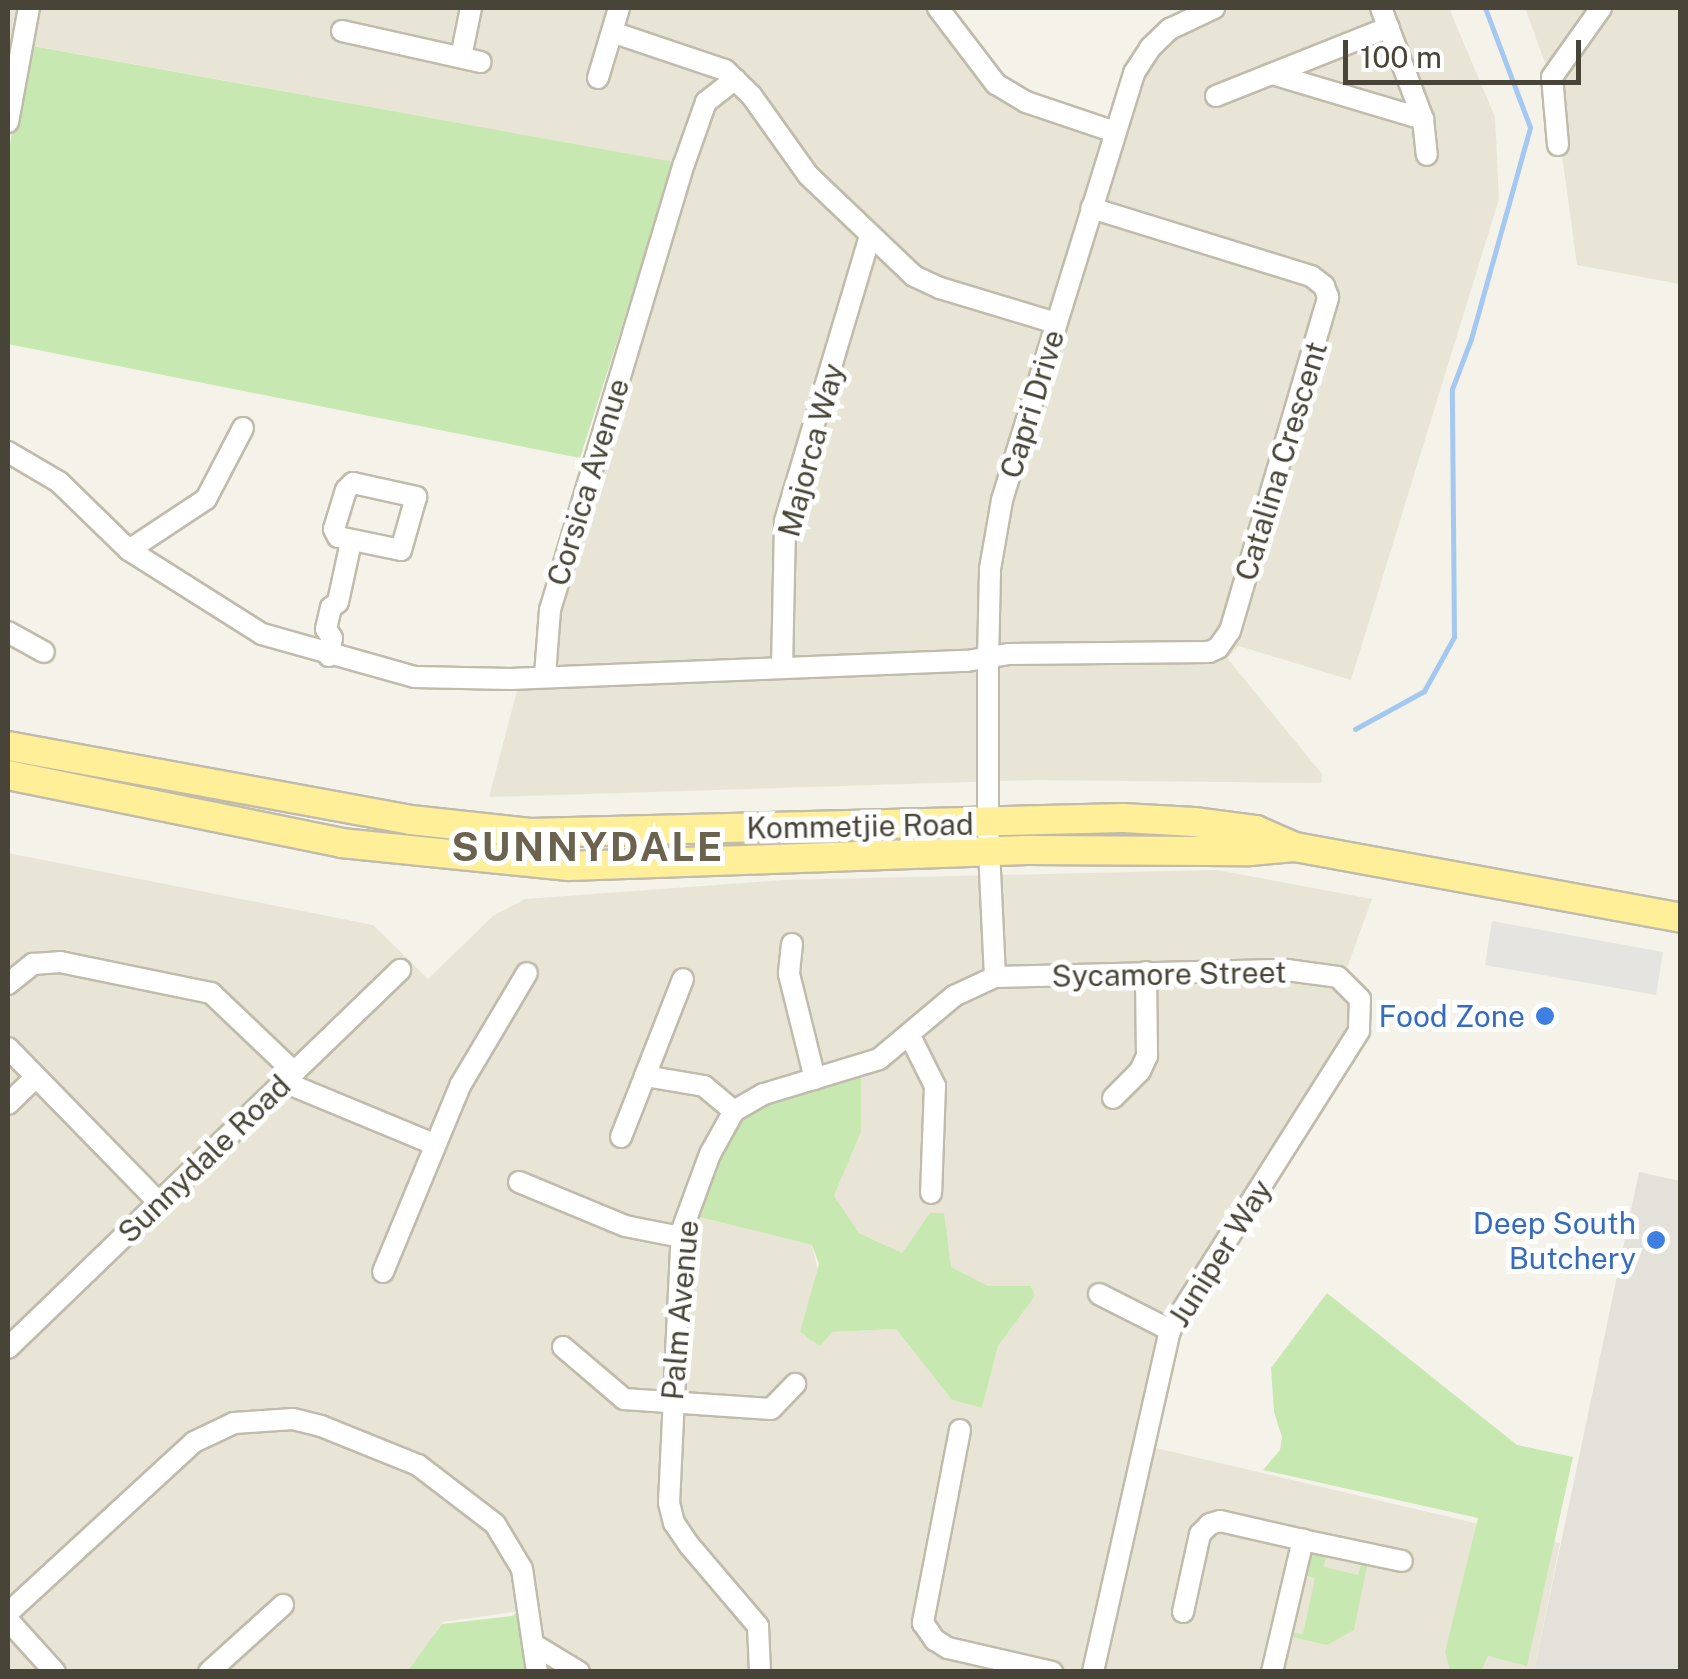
<!DOCTYPE html>
<html>
<head>
<meta charset="utf-8">
<style>
	body { margin:0 }
	#map { position:relative; width:1688px; height:1679px; overflow:hidden; background:#f4f2e9; font-family:"Public Sans",sans-serif }
	div>[style] { position:absolute }
	[style*='--x'] { left:calc(var(--x)*1px); top:calc(var(--y)*1px); width:calc(var(--w)*1px); rotate:calc(var(--a)*1deg) }
	.residential>* { inset:0; background:#e8e5d7 }
	.industrial>* { inset:0; background:#e4e1da }
	.green>* { inset:0; background:#c8e8b1 }
	.parking>* { inset:0; background:#e6e4e0 }
	.stream>* { height:5px; margin:-2.5px; padding:0 2.5px; transform-origin:2.5px; border-radius:2.5px; background:#a5c8f1 }
	.roads { filter:drop-shadow(2px 0 #c0bbab) drop-shadow(-2px 0 #c0bbab) drop-shadow(0 2px #c0bbab) drop-shadow(0 -2px #c0bbab) }
	.minor>* { height:20px; margin:-10px; padding:0 10px; transform-origin:10px; border-radius:10px; background:#fff }
	.major>* { height:28px; margin:-14px; padding:0 14px; transform-origin:14px; border-radius:14px; background:#feef98 }
	.dots>* { width:28px; height:28px; translate:-50% -50%; box-sizing:border-box; border:5px solid #fff; border-radius:50% }
	span { translate:-50% -50%; white-space:nowrap; text-align:center; line-height:1.15; -webkit-text-stroke:10px #fff; paint-order:stroke }
	.street-label { font-size:30px; color:#484437 }
	.shop-label { font-size:30px; color:#366cbe }
	.right { translate:-100% -50%; text-align:right }
	.district-label { font-size:40px; color:#6b634e; font-weight:700; letter-spacing:2.5px }
	.frame { position:absolute; inset:0; border:10px solid #484437; pointer-events:none }
	.scale { position:absolute; left:1343px; top:40px; width:238px; height:45px; box-sizing:border-box; border:5px solid #484437; border-top:0; padding-left:12px; font-size:30px; line-height:35px; white-space:nowrap; color:#484437; -webkit-text-stroke:8px #fff; paint-order:stroke }
</style>
</head>
<body>
<div id="map">
	<div class="residential">
		<div style="clip-path:polygon(8px 8px,938px 8px,988px 77px,1114px 132px,1139px 64px,1214px 8px,1449px 8px,1495px 117px,1499px 199px,1351px 680px,1239px 646px,1227px 658px,1322px 774px,1321px 783px,1034px 780px,489px 797px,518px 687px,545px 674px,544px 645px,683px 164px,23px 44px,8px 122px)"></div>
		<div style="clip-path:polygon(1525px 8px,1680px 8px,1680px 284px,1577px 265px,1552px 82px)"></div>
		<div style="clip-path:polygon(evenodd,8px 853px,373px 925px,428px 979px,493px 916px,525px 899px,784px 880px,1217px 870px,1372px 899px,1343px 979px,1363px 1013px,1170px 1330px,1143px 1445px,1560px 1543px,1534px 1671px,537px 1671px,528px 1610px,443px 1622px,410px 1671px,8px 1671px,8px 853px,860px 1067px,861px 1132px,834px 1196px,859px 1233px,902px 1253px,930px 1214px,951px 1267px,988px 1287px,1031px 1286px,1035px 1296px,998px 1346px,982px 1408px,952px 1400px,896px 1329px,832px 1332px,812px 1245px,695px 1216px,750px 1100px,860px 1067px)"></div>
	</div>
	<div class="industrial">
		<div style="clip-path:polygon(1639px 1172px,1680px 1181px,1680px 1671px,1534px 1671px)"></div>
	</div>
	<div class="green">
		<div style="clip-path:polygon(27px 45px,674px 162px,580px 458px,8px 344px,8px 156px)"></div>
		<div style="clip-path:polygon(861px 1077px,861px 1132px,834px 1196px,859px 1233px,902px 1253px,930px 1213px,944px 1213px,951px 1267px,988px 1286px,1031px 1286px,1035px 1296px,998px 1346px,982px 1408px,952px 1400px,896px 1329px,832px 1332px,820px 1346px,800px 1332px,819px 1264px,812px 1245px,695px 1216px,730px 1128px,756px 1107px)"></div>
		<div style="clip-path:polygon(1327px 1293px,1517px 1445px,1573px 1457px,1527px 1666px,1488px 1656px,1481px 1671px,1450px 1671px,1445px 1652px,1478px 1518px,1263px 1470px,1280px 1450px,1282px 1437px,1274px 1412px,1271px 1368px)"></div>
		<div style="clip-path:polygon(1315px 1552px,1326px 1552px,1324px 1567px,1358px 1575px,1362px 1561px,1367px 1566px,1354px 1630px,1327px 1645px,1288px 1636px,1289px 1632px,1303px 1634px,1315px 1578px,1301px 1574px,1308px 1556px)"></div>
		<div style="clip-path:polygon(519px 1611px,529px 1671px,407px 1672px,442px 1624px,512px 1616px)"></div>
	</div>
	<div class="parking">
		<div style="clip-path:polygon(1492px 921px,1663px 952px,1656px 995px,1485px 965px)"></div>
	</div>
	<div class="stream">
		<div style="--x:1355;--y:729;--w:79;--a:-28.8"></div>
		<div style="--x:1424;--y:691;--w:62;--a:-60.9"></div>
		<div style="--x:1454;--y:637;--w:248;--a:-90.5"></div>
		<div style="--x:1452;--y:389;--w:53;--a:-69.2"></div>
		<div style="--x:1471;--y:339;--w:220;--a:-74.4"></div>
		<div style="--x:1530;--y:127;--w:127;--a:-110.7"></div>
	</div>
	<div class="roads">
		<div class="minor">
			<div style="--x:938;--y:8;--w:96;--a:52.7"></div>
			<div style="--x:996;--y:84;--w:35;--a:31"></div>
			<div style="--x:1026;--y:102;--w:94;--a:18.6"></div>
			<div style="--x:1381;--y:8;--w:119;--a:69.3"></div>
			<div style="--x:1423;--y:119;--w:36;--a:84"></div>
			<div style="--x:342;--y:31;--w:142;--a:12.6"></div>
			<div style="--x:612;--y:32;--w:119;--a:18.6"></div>
			<div style="--x:725;--y:70;--w:36;--a:44"></div>
			<div style="--x:751;--y:95;--w:98;--a:54.5"></div>
			<div style="--x:808;--y:175;--w:146;--a:43.6"></div>
			<div style="--x:914;--y:276;--w:29;--a:25"></div>
			<div style="--x:940;--y:288;--w:121;--a:16.8"></div>
			<div style="--x:461;--y:57;--w:50;--a:-78.5"></div>
			<div style="--x:1272;--y:74;--w:158;--a:16.6"></div>
			<div style="--x:598;--y:78;--w:73;--a:-73.3"></div>
			<div style="--x:1216;--y:96;--w:186;--a:-21.7"></div>
			<div style="--x:8;--y:122;--w:116;--a:-79.6"></div>
			<div style="--x:1558;--y:145;--w:68;--a:-95"></div>
			<div style="--x:1552;--y:77;--w:85;--a:-54.6"></div>
			<div style="--x:8;--y:452;--w:59;--a:30.5"></div>
			<div style="--x:59;--y:482;--w:98;--a:44.2"></div>
			<div style="--x:129;--y:550;--w:157;--a:32.3"></div>
			<div style="--x:262;--y:634;--w:159;--a:15.7"></div>
			<div style="--x:415;--y:677;--w:95;--a:1.2"></div>
			<div style="--x:510;--y:679;--w:457;--a:-2.3"></div>
			<div style="--x:967;--y:661;--w:43;--a:-9.5"></div>
			<div style="--x:1009;--y:654;--w:200;--a:-0.6"></div>
			<div style="--x:1209;--y:652;--w:10;--a:-24"></div>
			<div style="--x:1218;--y:648;--w:21;--a:-55"></div>
			<div style="--x:1230;--y:631;--w:348;--a:-73.6"></div>
			<div style="--x:1328;--y:297;--w:12;--a:-110"></div>
			<div style="--x:1324;--y:286;--w:16;--a:-142"></div>
			<div style="--x:1311;--y:276;--w:230;--a:-162.8"></div>
			<div style="--x:353;--y:483;--w:65;--a:12.5"></div>
			<div style="--x:416;--y:497;--w:55;--a:105.8"></div>
			<div style="--x:401;--y:550;--w:64;--a:-168.3"></div>
			<div style="--x:338;--y:537;--w:9;--a:-117"></div>
			<div style="--x:334;--y:529;--w:41;--a:-72.9"></div>
			<div style="--x:346;--y:490;--w:10;--a:-45"></div>
			<div style="--x:129;--y:550;--w:92;--a:-33.5"></div>
			<div style="--x:206;--y:499;--w:80;--a:-62.5"></div>
			<div style="--x:8;--y:632;--w:41;--a:29.1"></div>
			<div style="--x:329;--y:656;--w:18;--a:-81"></div>
			<div style="--x:332;--y:638;--w:11;--a:-124"></div>
			<div style="--x:326;--y:629;--w:22;--a:-77"></div>
			<div style="--x:331;--y:608;--w:9;--a:-41"></div>
			<div style="--x:338;--y:602;--w:61;--a:-77.8"></div>
			<div style="--x:782;--y:668;--w:147;--a:-88.8"></div>
			<div style="--x:785;--y:521;--w:297;--a:-73.4"></div>
			<div style="--x:545;--y:675;--w:65;--a:-85.6"></div>
			<div style="--x:550;--y:610;--w:466;--a:-73.3"></div>
			<div style="--x:684;--y:164;--w:66;--a:-70.5"></div>
			<div style="--x:706;--y:102;--w:37;--a:-38"></div>
			<div style="--x:792;--y:944;--w:30;--a:96"></div>
			<div style="--x:789;--y:974;--w:108;--a:76.1"></div>
			<div style="--x:995;--y:977;--w:151;--a:-92.7"></div>
			<div style="--x:988;--y:826;--w:166;--a:-90"></div>
			<div style="--x:988;--y:660;--w:91;--a:-88.7"></div>
			<div style="--x:990;--y:569;--w:70;--a:-80.1"></div>
			<div style="--x:1002;--y:500;--w:447;--a:-72.8"></div>
			<div style="--x:1134;--y:73;--w:30;--a:-57"></div>
			<div style="--x:1150;--y:48;--w:28;--a:-44"></div>
			<div style="--x:1170;--y:29;--w:49;--a:-25.5"></div>
			<div style="--x:8;--y:984;--w:32;--a:-39"></div>
			<div style="--x:33;--y:964;--w:27;--a:-4"></div>
			<div style="--x:60;--y:962;--w:154;--a:11.6"></div>
			<div style="--x:211;--y:993;--w:115;--a:43.6"></div>
			<div style="--x:910;--y:1036;--w:56;--a:63.4"></div>
			<div style="--x:935;--y:1086;--w:107;--a:92.1"></div>
			<div style="--x:8;--y:1048;--w:216;--a:45.7"></div>
			<div style="--x:645;--y:1076;--w:104;--a:-68.6"></div>
			<div style="--x:284;--y:1082;--w:162;--a:22.5"></div>
			<div style="--x:1113;--y:1098;--w:38;--a:-45"></div>
			<div style="--x:1140;--y:1071;--w:17;--a:-65"></div>
			<div style="--x:1147;--y:1056;--w:84;--a:-90.7"></div>
			<div style="--x:8;--y:1104;--w:39;--a:-44"></div>
			<div style="--x:621;--y:1137;--w:66;--a:-68.5"></div>
			<div style="--x:645;--y:1076;--w:60;--a:9.6"></div>
			<div style="--x:704;--y:1086;--w:39;--a:40"></div>
			<div style="--x:519;--y:1182;--w:115;--a:22.5"></div>
			<div style="--x:625;--y:1226;--w:57;--a:11.1"></div>
			<div style="--x:383;--y:1272;--w:204;--a:-67.5"></div>
			<div style="--x:461;--y:1084;--w:129;--a:-59.3"></div>
			<div style="--x:1099;--y:1294;--w:80;--a:26.9"></div>
			<div style="--x:563;--y:1347;--w:80;--a:40.4"></div>
			<div style="--x:624;--y:1399;--w:147;--a:3.9"></div>
			<div style="--x:771;--y:1409;--w:35;--a:-46"></div>
			<div style="--x:8;--y:1348;--w:545;--a:-43.96"></div>
			<div style="--x:960;--y:1430;--w:197;--a:100.9"></div>
			<div style="--x:923;--y:1623;--w:21;--a:55"></div>
			<div style="--x:935;--y:1640;--w:15;--a:32"></div>
			<div style="--x:948;--y:1648;--w:107;--a:13"></div>
			<div style="--x:1183;--y:1612;--w:80;--a:-77.7"></div>
			<div style="--x:1200;--y:1534;--w:14;--a:-45"></div>
			<div style="--x:1210;--y:1524;--w:10;--a:-17"></div>
			<div style="--x:1220;--y:1521;--w:85;--a:12.9"></div>
			<div style="--x:8;--y:1613;--w:253;--a:-42.6"></div>
			<div style="--x:194;--y:1442;--w:44;--a:-25.4"></div>
			<div style="--x:234;--y:1423;--w:59;--a:-3.9"></div>
			<div style="--x:293;--y:1419;--w:29;--a:14"></div>
			<div style="--x:321;--y:1426;--w:105;--a:21.9"></div>
			<div style="--x:418;--y:1465;--w:97;--a:37.5"></div>
			<div style="--x:495;--y:1524;--w:52;--a:59"></div>
			<div style="--x:522;--y:1569;--w:104;--a:81.7"></div>
			<div style="--x:8;--y:1620;--w:70;--a:47.9"></div>
			<div style="--x:533;--y:1644;--w:54;--a:31.3"></div>
			<div style="--x:209;--y:1672;--w:100;--a:-42.2"></div>
			<div style="--x:760;--y:1672;--w:46;--a:-92.5"></div>
			<div style="--x:758;--y:1626;--w:106;--a:-130.4"></div>
			<div style="--x:689;--y:1545;--w:27;--a:-124"></div>
			<div style="--x:674;--y:1523;--w:21;--a:-104"></div>
			<div style="--x:669;--y:1503;--w:273;--a:-87.3"></div>
			<div style="--x:682;--y:1230;--w:81;--a:-69.8"></div>
			<div style="--x:710;--y:1154;--w:49;--a:-60.8"></div>
			<div style="--x:734;--y:1111;--w:34;--a:-30"></div>
			<div style="--x:764;--y:1094;--w:120;--a:-16.9"></div>
			<div style="--x:879;--y:1059;--w:98;--a:-40"></div>
			<div style="--x:954;--y:996;--w:45;--a:-24.9"></div>
			<div style="--x:995;--y:977;--w:292;--a:-1.4"></div>
			<div style="--x:1287;--y:970;--w:51;--a:7.8"></div>
			<div style="--x:1338;--y:977;--w:31;--a:45"></div>
			<div style="--x:1360;--y:999;--w:32;--a:92"></div>
			<div style="--x:1359;--y:1031;--w:354;--a:122.3"></div>
			<div style="--x:1170;--y:1330;--w:351;--a:102.7"></div>
			<div style="--x:1272;--y:1672;--w:136;--a:-76.8"></div>
			<div style="--x:1303;--y:1540;--w:101;--a:12"></div>
		</div>
		<div class="major">
			<div style="--x:8;--y:746;--w:410;--a:10.4"></div>
			<div style="--x:411;--y:820;--w:120;--a:6.2"></div>
			<div style="--x:530;--y:833;--w:593;--a:-1.45"></div>
			<div style="--x:1123;--y:818;--w:71;--a:3.2"></div>
			<div style="--x:1194;--y:822;--w:63;--a:7.4"></div>
			<div style="--x:1256;--y:830;--w:43;--a:23.6"></div>
			<div style="--x:1295;--y:847;--w:391;--a:10.4"></div>
			<div style="--x:8;--y:775;--w:340;--a:11.5"></div>
			<div style="--x:341;--y:843;--w:229;--a:5.8"></div>
			<div style="--x:569;--y:866;--w:458;--a:-2"></div>
			<div style="--x:1027;--y:850;--w:223;--a:0.3"></div>
			<div style="--x:1250;--y:851;--w:44;--a:-5.2"></div>
		</div>
	</div>
	<div class="dots">
		<div style="left:1545px;top:1016px;background:#3f7fe0"></div>
		<div style="left:1656px;top:1240px;background:#3f7fe0"></div>
	</div>
	<div class="street-label">
		<span style="left:1032px;top:404px;rotate:-73deg">Capri Drive</span>
		<span style="left:811px;top:450px;rotate:-75deg">Majorca Way</span>
		<span style="left:1281px;top:461px;rotate:-73deg">Catalina Crescent</span>
		<span style="left:588px;top:482px;rotate:-73deg">Corsica Avenue</span>
		<span style="left:860px;top:826px;rotate:-1deg">Kommetjie Road</span>
		<span style="left:1169px;top:974px;rotate:-1deg">Sycamore Street</span>
		<span style="left:204px;top:1159px;rotate:-44deg">Sunnydale Road</span>
		<span style="left:1220px;top:1253px;rotate:-58deg">Juniper Way</span>
		<span style="left:680px;top:1310px;rotate:-85deg">Palm Avenue</span>
	</div>
	<div class="shop-label">
		<span class="right" style="left:1525px;top:1016px">Food Zone</span>
		<span class="right" style="left:1636px;top:1240px">Deep South<br>Butchery</span>
	</div>
	<div class="district-label">
		<span style="left:588px;top:847px">SUNNYDALE</span>
	</div>
	<div class="frame"></div>
	<div class="scale">100 m</div>
</div>
</body>
</html>
